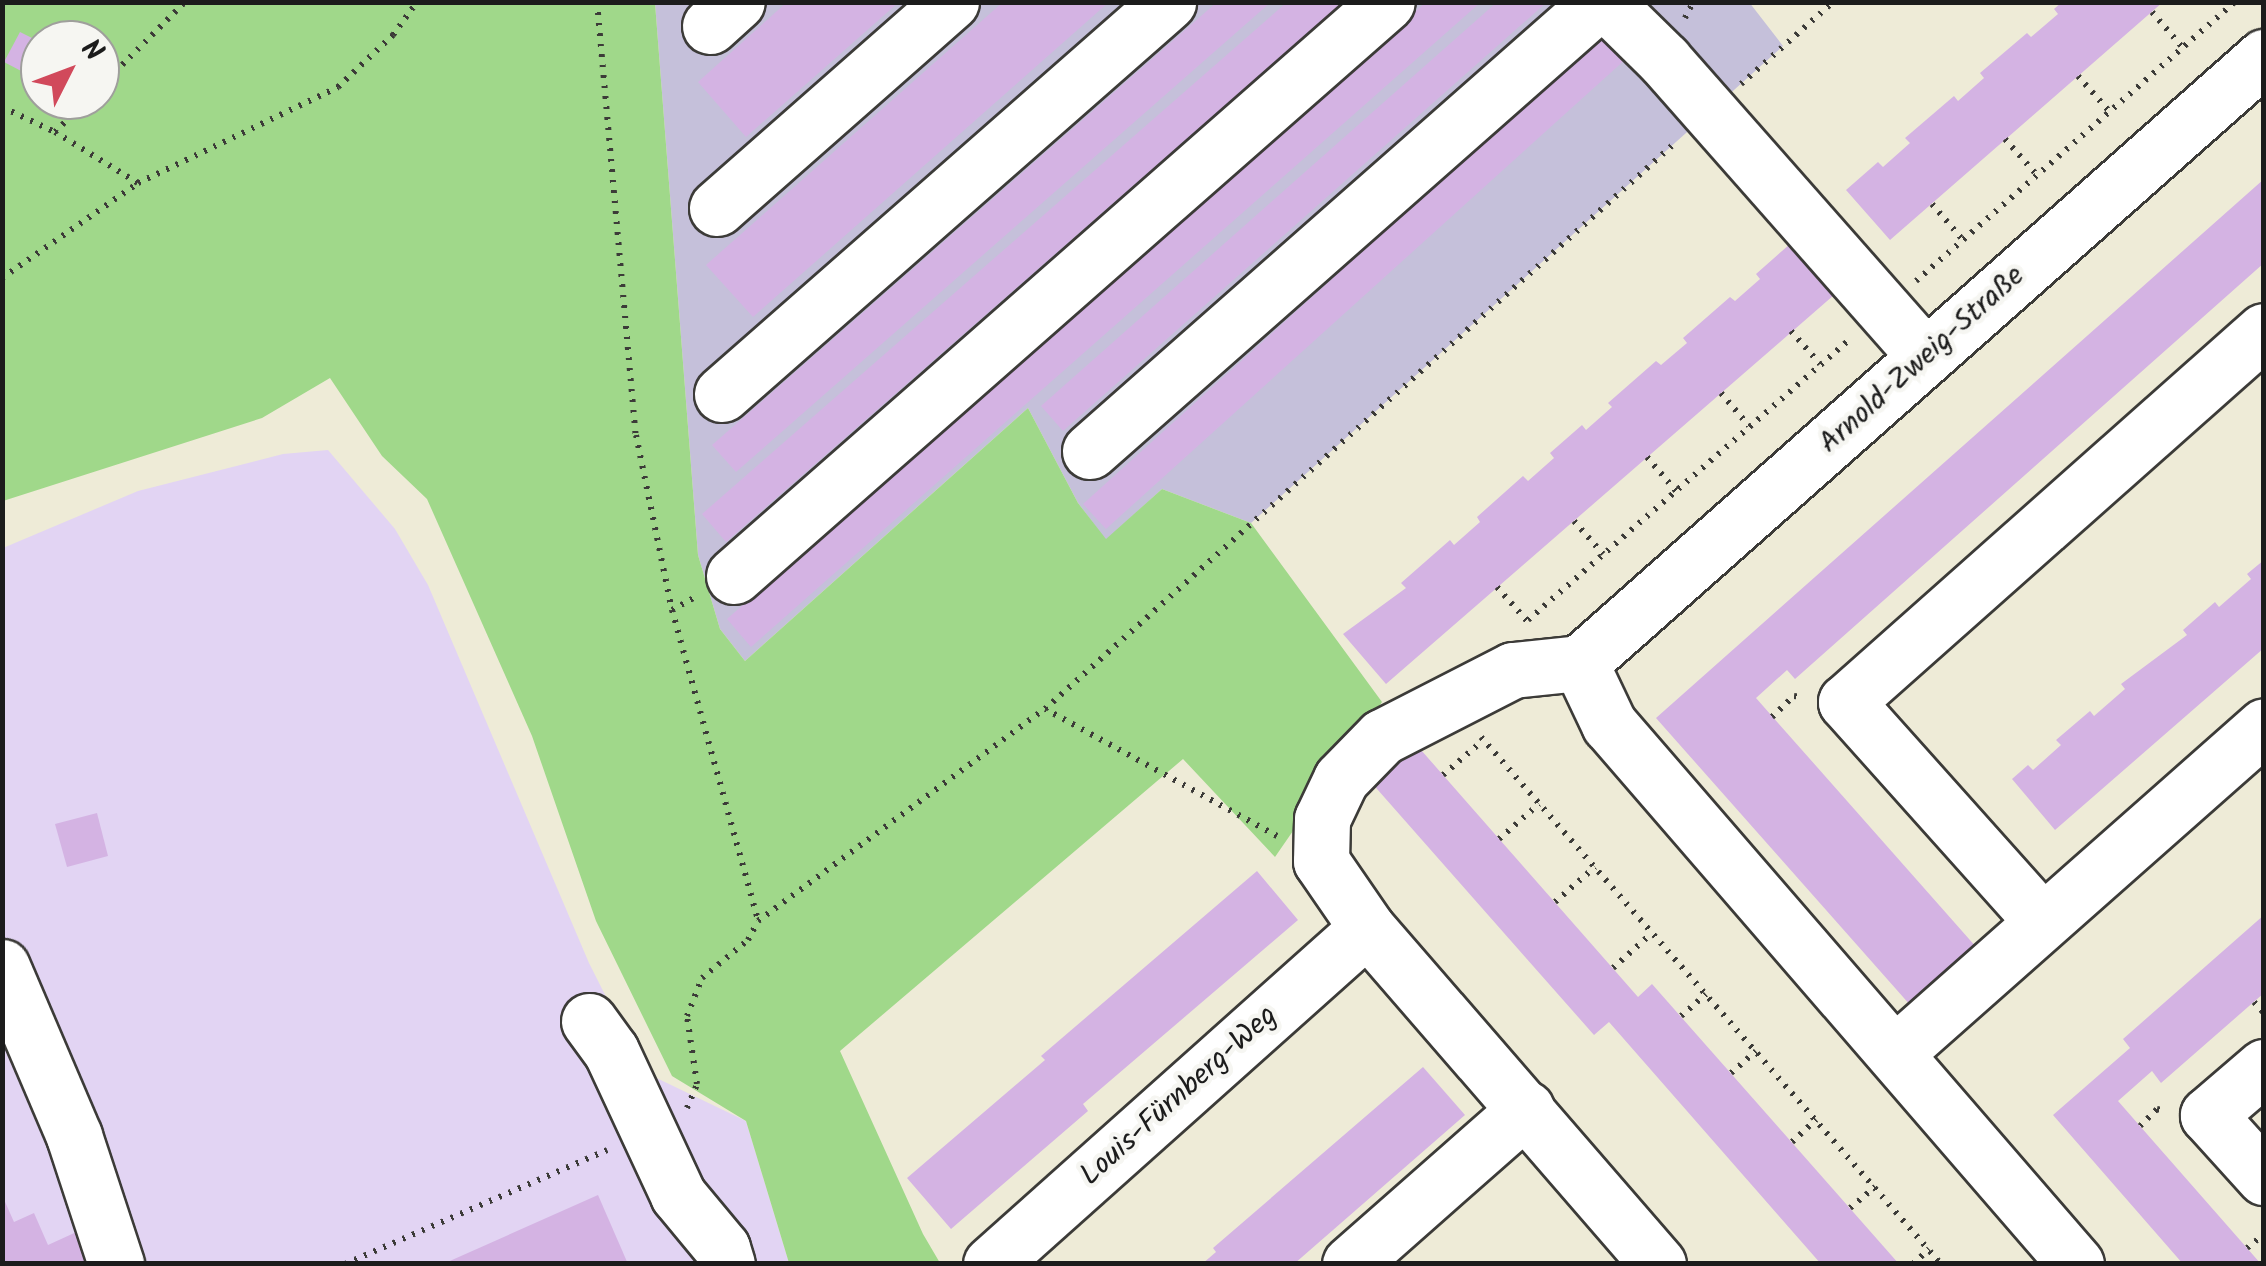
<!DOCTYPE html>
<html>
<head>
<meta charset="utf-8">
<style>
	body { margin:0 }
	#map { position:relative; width:2266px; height:1266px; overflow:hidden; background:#eeebd7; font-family:Kalam,sans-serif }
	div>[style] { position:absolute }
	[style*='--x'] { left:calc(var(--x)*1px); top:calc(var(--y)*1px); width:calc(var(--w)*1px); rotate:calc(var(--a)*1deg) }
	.built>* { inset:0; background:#e2d4f3 }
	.industrial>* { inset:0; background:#c5c0da }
	.green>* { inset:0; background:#a0d88a }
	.building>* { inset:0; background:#d4b3e3 }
	.path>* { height:6px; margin-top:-3px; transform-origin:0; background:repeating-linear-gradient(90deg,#3c3b38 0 2.5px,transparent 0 10.5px) }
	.roads { filter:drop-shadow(2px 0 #3c3b38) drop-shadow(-2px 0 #3c3b38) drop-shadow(0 2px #3c3b38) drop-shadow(0 -2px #3c3b38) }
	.minor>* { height:55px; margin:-27.5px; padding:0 27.5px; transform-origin:27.5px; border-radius:27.5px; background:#fff }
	span { translate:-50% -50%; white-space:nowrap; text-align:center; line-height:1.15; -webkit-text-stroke:9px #f6f6f2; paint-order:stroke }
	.street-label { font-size:30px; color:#1c1c1c }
	.frame { position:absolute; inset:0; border:5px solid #1c1c1c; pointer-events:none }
	.north { position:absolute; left:20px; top:20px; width:100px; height:100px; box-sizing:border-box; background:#f6f6f2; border:2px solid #9f9f9c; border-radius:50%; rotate:48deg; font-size:28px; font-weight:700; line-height:40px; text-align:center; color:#1c1c1c }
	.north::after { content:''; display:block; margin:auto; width:35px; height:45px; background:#d1495b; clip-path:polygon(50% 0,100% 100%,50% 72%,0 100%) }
</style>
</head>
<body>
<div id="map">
	<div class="built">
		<div style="clip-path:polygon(328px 450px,395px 529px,428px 585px,589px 963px,644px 1072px,746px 1121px,789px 1263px,3px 1264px,3px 548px,138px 491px,283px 454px)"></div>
	</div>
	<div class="industrial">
		<div style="clip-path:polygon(1749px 2px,1783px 46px,1251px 523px,1162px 489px,1106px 540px,1078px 503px,1028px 408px,745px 661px,720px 629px,698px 555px,655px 3px)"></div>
	</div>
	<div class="green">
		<div style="clip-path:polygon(evenodd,2px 3px,655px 3px,698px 555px,720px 629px,745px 661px,1028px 408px,1078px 503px,1106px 539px,1162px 489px,1251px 523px,1382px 702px,1275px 857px,1183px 759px,840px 1051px,923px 1234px,940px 1263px,789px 1263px,746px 1121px,672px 1076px,596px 921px,532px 736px,427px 499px,382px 456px,330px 378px,262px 418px,3px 501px,2px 3px,40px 40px,100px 40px,100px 100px,40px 100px,40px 40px)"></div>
	</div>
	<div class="building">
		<div style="clip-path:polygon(787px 2px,899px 2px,746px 137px,698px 82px)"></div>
		<div style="clip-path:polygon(1003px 2px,1109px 2px,753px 317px,706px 265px)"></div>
		<div style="clip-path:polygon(1217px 2px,1271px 2px,736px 472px,712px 445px)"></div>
		<div style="clip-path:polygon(1287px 2px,1343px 2px,726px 542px,702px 514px)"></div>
		<div style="clip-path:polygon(1426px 2px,1481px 2px,751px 647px,727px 619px)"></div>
		<div style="clip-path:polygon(1497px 2px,1547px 2px,1063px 431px,1041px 406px)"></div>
		<div style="clip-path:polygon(2062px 2px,2163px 2px,1890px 240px,1846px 190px,1878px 162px,1883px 167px,1910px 143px,1905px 138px,1954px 96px,1958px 101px,1984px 78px,1980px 73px,2027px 33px,2031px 37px,2058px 14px,2054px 9px)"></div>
		<div style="clip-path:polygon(20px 32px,40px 42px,25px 73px,4px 62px)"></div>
		<div style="clip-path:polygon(1604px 33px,1627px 58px,1106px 529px,1083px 504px)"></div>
		<div style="clip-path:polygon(2264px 179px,2264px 263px,1795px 679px,1787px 670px,1756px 698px,1977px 948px,1911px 1006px,1656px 718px)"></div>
		<div style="clip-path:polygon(1790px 244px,1834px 295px,1386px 684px,1343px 634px,1406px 588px,1401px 583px,1450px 540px,1454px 545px,1480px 522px,1477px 517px,1523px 476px,1528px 481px,1554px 458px,1550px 453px,1582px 425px,1586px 430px,1612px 407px,1608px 403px,1656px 361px,1661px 365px,1687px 343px,1683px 338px,1730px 297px,1735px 301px,1760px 279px,1756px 274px)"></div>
		<div style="clip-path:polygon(2264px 560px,2264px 648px,2055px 830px,2012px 779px,2028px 765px,2033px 770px,2061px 745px,2056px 740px,2090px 711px,2094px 716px,2125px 689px,2121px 684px,2187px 635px,2183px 630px,2215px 602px,2219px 607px,2251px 579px,2247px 574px)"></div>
		<div style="clip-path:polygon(1414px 742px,1638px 997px,1652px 984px,1899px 1264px,1821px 1264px,1609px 1022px,1594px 1035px,1370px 781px)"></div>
		<div style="clip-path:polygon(97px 813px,108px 856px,67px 867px,55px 824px)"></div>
		<div style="clip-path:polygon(1257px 871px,1298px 920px,1083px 1104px,1088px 1111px,951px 1229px,907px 1178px,1045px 1060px,1041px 1056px)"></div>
		<div style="clip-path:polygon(2264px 915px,2264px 993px,2161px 1083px,2152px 1071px,2118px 1101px,2261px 1264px,2183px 1264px,2053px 1115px,2130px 1048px,2123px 1039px)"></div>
		<div style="clip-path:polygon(1423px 1067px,1465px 1115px,1294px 1264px,1202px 1264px,1216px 1252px,1213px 1248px)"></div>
		<div style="clip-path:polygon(2px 1195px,14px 1222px,34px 1213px,48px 1245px,83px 1229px,91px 1264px,2px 1264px)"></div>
		<div style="clip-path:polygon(598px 1195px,628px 1264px,443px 1264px)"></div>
	</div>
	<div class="path">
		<div style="--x:597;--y:2;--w:435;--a:84.9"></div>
		<div style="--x:636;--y:435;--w:179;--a:78.4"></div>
		<div style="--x:672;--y:610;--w:323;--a:74.5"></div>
		<div style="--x:2152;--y:12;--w:48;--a:49.3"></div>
		<div style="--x:1685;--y:18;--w:18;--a:-63"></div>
		<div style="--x:2078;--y:76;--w:48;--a:48.4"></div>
		<div style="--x:1741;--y:84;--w:123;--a:-41.7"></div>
		<div style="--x:100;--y:87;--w:120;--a:-45"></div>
		<div style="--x:2;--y:107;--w:59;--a:25.3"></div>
		<div style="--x:55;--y:132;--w:97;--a:31.6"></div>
		<div style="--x:55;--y:132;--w:45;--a:-45"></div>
		<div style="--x:2005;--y:139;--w:48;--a:48.4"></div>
		<div style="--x:1932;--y:204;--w:48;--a:49.3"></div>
		<div style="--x:2;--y:278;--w:166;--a:-34.9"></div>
		<div style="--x:138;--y:183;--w:222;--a:-25.6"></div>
		<div style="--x:338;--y:87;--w:76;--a:-43.4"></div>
		<div style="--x:393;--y:35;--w:41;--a:-54"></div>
		<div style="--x:1916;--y:281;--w:424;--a:-41.2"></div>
		<div style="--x:1791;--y:331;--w:44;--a:48.7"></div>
		<div style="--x:1721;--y:393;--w:43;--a:49.7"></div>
		<div style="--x:1647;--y:457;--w:45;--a:49.5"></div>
		<div style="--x:1574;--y:521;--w:44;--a:48.7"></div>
		<div style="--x:1497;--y:587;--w:45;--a:48.6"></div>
		<div style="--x:672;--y:610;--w:29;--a:-29"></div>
		<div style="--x:1528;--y:620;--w:427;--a:-41.1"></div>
		<div style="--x:1772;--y:717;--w:30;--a:-44"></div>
		<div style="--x:1794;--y:696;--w:8;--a:7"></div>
		<div style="--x:1481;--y:737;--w:700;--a:48.88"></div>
		<div style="--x:1443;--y:775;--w:49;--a:-40.9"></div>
		<div style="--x:1277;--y:836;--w:264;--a:-151.3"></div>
		<div style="--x:1045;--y:709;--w:848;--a:-41.94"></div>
		<div style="--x:1499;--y:839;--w:53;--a:-41.2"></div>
		<div style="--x:1555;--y:902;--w:53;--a:-41.2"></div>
		<div style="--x:1613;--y:968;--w:52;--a:-41.9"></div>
		<div style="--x:2254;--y:1002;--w:15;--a:48"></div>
		<div style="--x:1681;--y:1016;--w:33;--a:-41"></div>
		<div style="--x:1731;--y:1073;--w:33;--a:-41"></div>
		<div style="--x:687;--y:1108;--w:26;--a:-67"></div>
		<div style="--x:697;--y:1084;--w:69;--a:-98.4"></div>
		<div style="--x:687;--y:1016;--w:41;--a:-68.5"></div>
		<div style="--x:702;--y:978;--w:60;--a:-39.6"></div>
		<div style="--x:748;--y:940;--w:21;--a:-62"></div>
		<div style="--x:758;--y:921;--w:357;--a:-36.5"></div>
		<div style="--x:2140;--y:1126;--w:24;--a:-45"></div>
		<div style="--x:2157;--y:1109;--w:5;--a:11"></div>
		<div style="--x:1792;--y:1142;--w:33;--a:-43"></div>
		<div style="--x:1850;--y:1208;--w:33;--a:-40"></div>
		<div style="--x:2247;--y:1248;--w:22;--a:-39"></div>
		<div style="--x:345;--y:1264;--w:286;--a:-23.5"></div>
		<div style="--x:1913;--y:1264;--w:22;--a:-43"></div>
	</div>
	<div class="roads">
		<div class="minor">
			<div style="--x:1605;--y:2;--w:83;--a:44.5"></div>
			<div style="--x:1664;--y:60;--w:395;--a:48.6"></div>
			<div style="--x:710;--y:26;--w:36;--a:-42"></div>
			<div style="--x:717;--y:208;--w:312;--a:-41.4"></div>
			<div style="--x:722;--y:394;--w:594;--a:-41.31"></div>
			<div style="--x:1090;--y:451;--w:679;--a:-41.42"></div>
			<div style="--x:734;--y:576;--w:869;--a:-41.32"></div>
			<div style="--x:1580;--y:663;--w:68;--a:64.6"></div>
			<div style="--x:1609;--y:724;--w:714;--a:49.15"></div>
			<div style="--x:2042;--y:921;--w:294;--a:-131.8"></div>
			<div style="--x:1846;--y:702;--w:559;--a:-41.59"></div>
			<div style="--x:2;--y:967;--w:184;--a:66.9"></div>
			<div style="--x:74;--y:1136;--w:135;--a:71.8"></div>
			<div style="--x:589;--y:1021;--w:37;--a:54"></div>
			<div style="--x:611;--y:1051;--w:159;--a:65"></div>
			<div style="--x:678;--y:1195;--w:69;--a:50.3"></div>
			<div style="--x:722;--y:1248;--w:17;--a:73"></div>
			<div style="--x:1895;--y:1053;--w:493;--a:-41.5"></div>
			<div style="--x:2264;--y:1067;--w:74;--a:139.4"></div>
			<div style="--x:2208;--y:1115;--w:84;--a:47.9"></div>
			<div style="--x:991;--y:1264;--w:504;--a:-41.78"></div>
			<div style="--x:1350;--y:1264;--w:235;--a:-41.4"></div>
			<div style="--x:1658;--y:1264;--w:444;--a:-130.9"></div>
			<div style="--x:1367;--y:928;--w:81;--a:-124.5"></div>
			<div style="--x:1321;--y:861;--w:42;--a:-88.6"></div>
			<div style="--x:1322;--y:819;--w:44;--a:-64.6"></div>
			<div style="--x:1341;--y:779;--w:59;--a:-45.7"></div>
			<div style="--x:1382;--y:737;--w:147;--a:-27.1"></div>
			<div style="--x:1513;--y:670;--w:67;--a:-6"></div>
			<div style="--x:1580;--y:663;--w:914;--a:-41.54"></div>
		</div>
	</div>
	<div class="street-label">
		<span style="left:1922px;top:360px;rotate:-42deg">Arnold-Zweig-Straße</span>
		<span style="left:1179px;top:1096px;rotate:-42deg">Louis-Fürnberg-Weg</span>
	</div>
	<div class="frame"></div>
	<div class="north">N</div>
</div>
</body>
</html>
